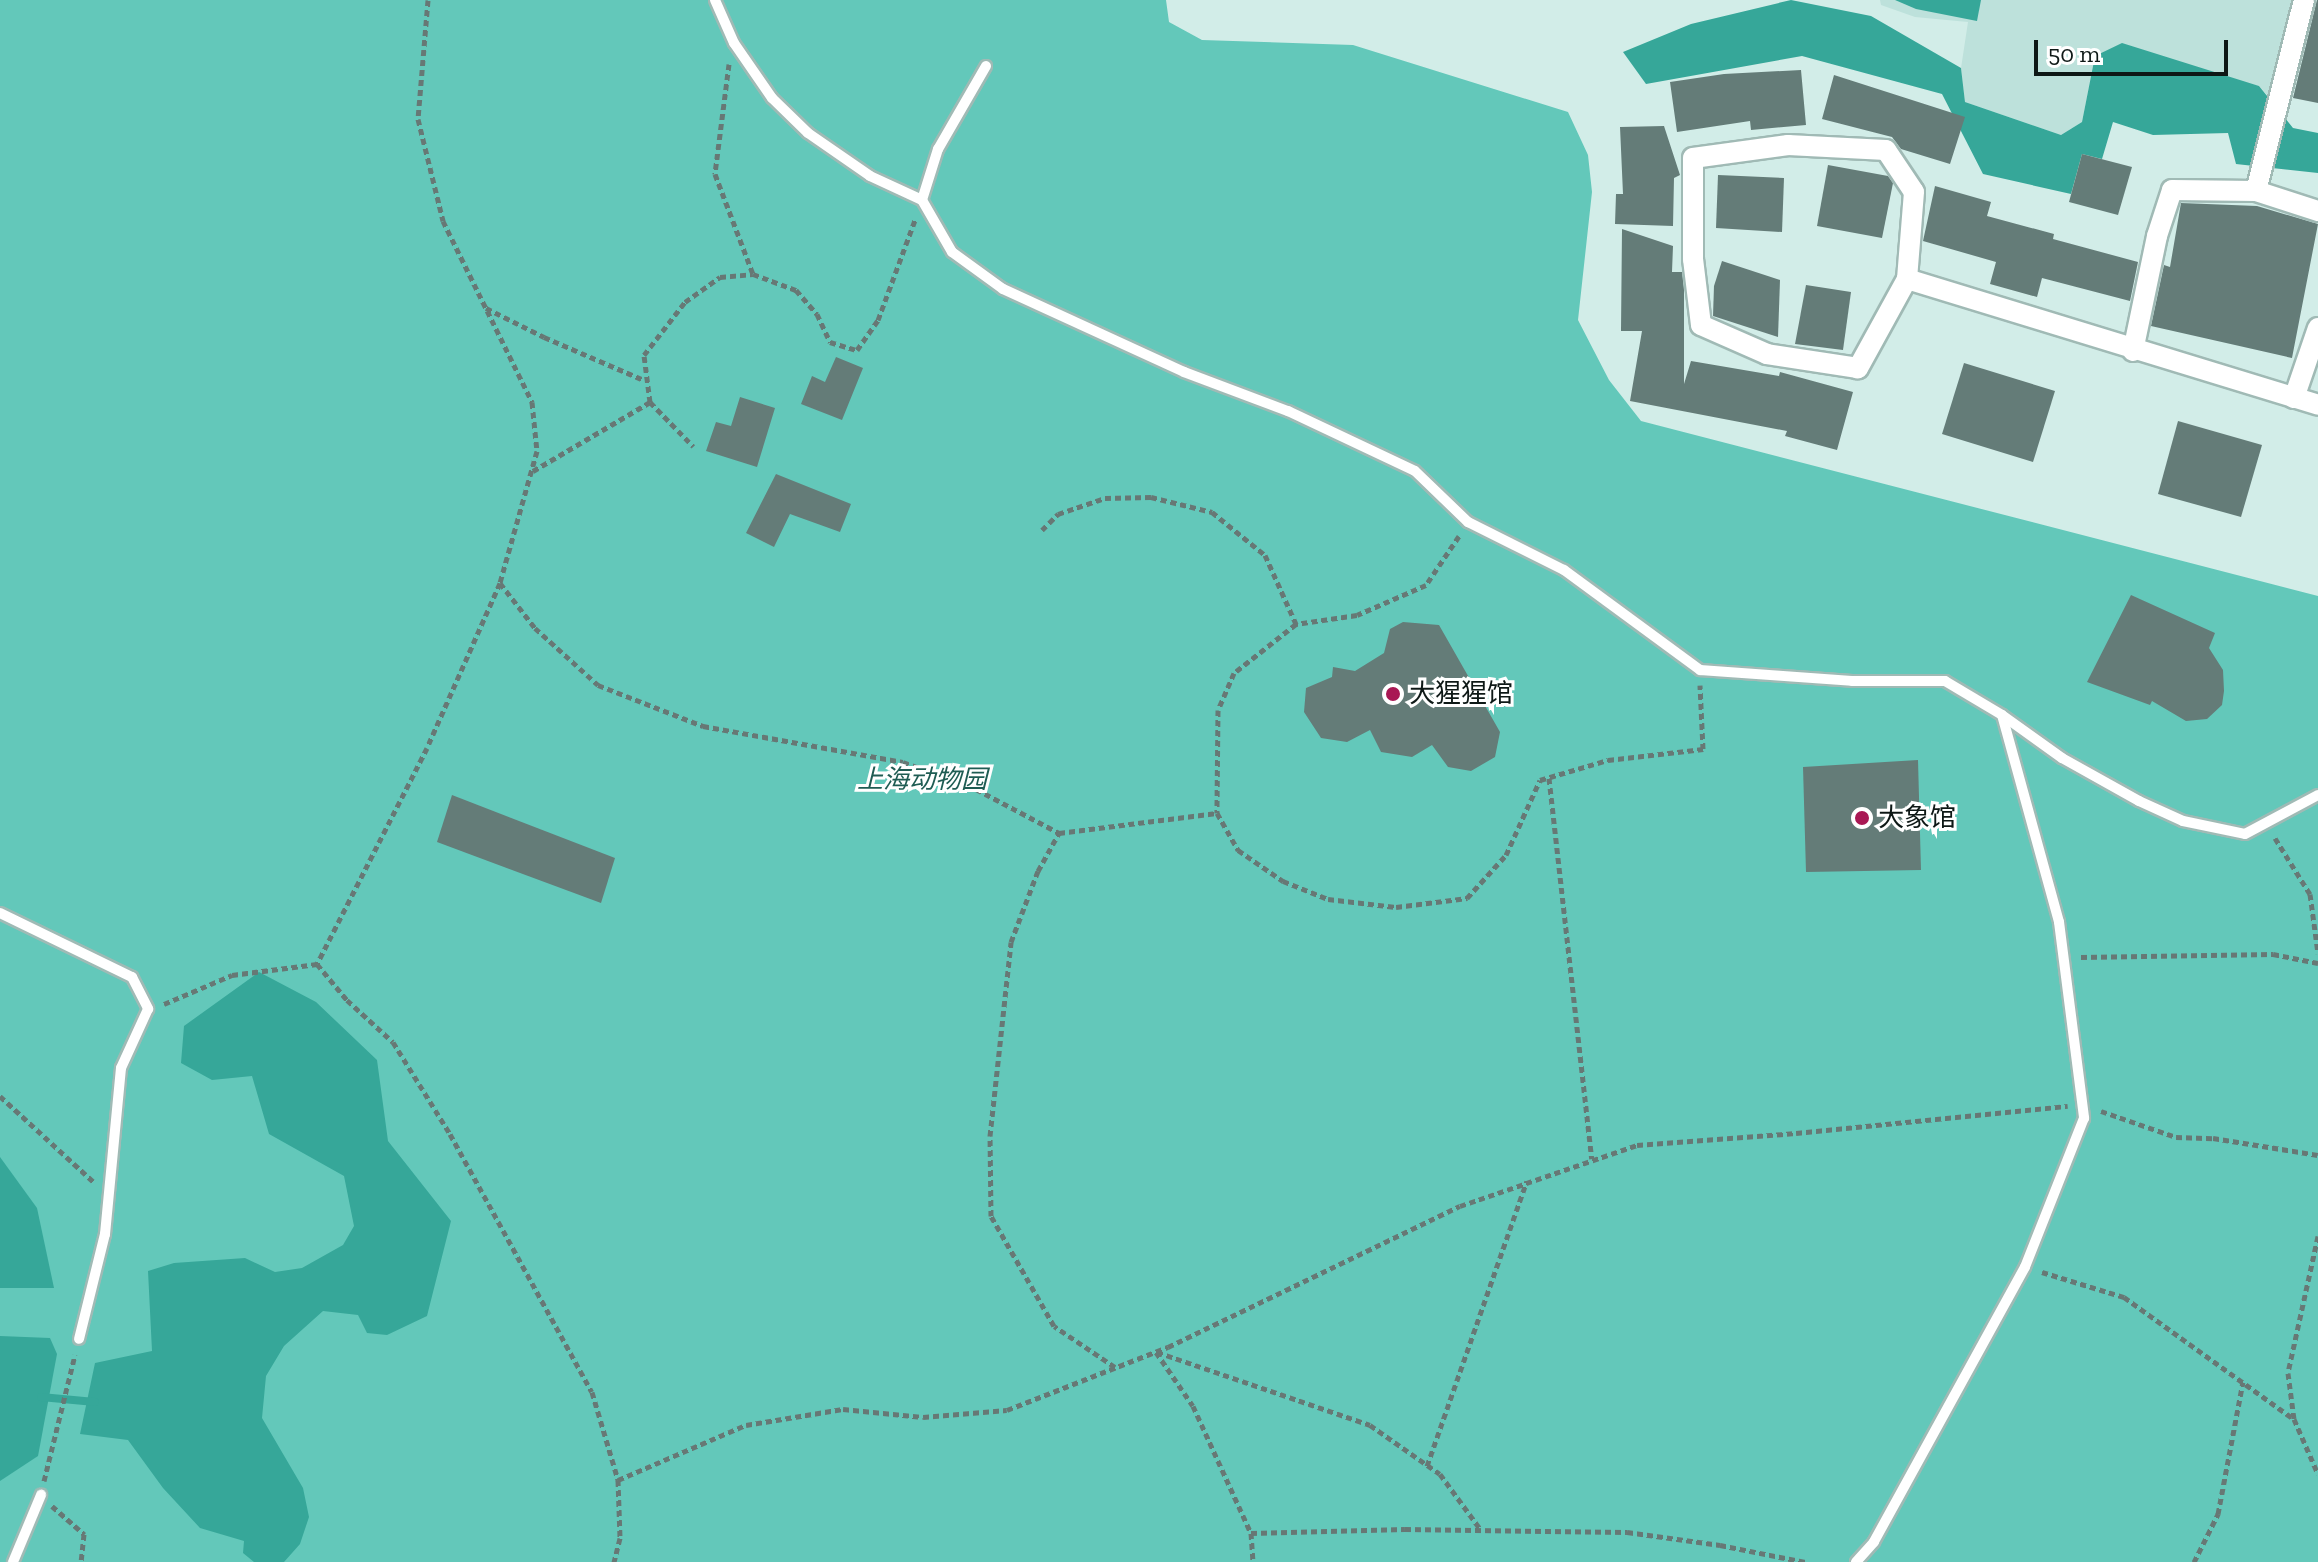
<!DOCTYPE html>
<html>
<head>
<meta charset="utf-8">
<style>
	body { margin:0 }
	#map { position:relative; width:2318px; height:1562px; overflow:hidden; background:#d2ede8; font-family:"Zilla Slab","Noto Sans SC",serif }
	div>[style] { position:absolute }
	[style*='--x'] { left:calc(var(--x)*1px); top:calc(var(--y)*1px); width:calc(var(--w)*1px); rotate:calc(var(--a)*1deg) }
	.built>* { inset:0; background:#bde1db }
	.green>* { inset:0; background:#63c8ba }
	.water>* { inset:0; background:#36a799 }
	.stream>* { height:8px; margin:-4px; padding:0 4px; transform-origin:4px; border-radius:4px; background:#36a799 }
	.building>* { inset:0; background:#647c78 }
	.path>* { height:5px; margin-top:-2.5px; transform-origin:0; background:repeating-linear-gradient(90deg,#677875 0 6px,transparent 0 10px) }
	.roads { filter:drop-shadow(2px 0 #a0bab5) drop-shadow(-2px 0 #a0bab5) drop-shadow(0 2px #a0bab5) drop-shadow(0 -2px #a0bab5) }
	.lane>* { height:10px; margin:-5px; padding:0 5px; transform-origin:5px; border-radius:5px; background:#fff }
	.street>* { height:20px; margin:-10px; padding:0 10px; transform-origin:10px; border-radius:10px; background:#fff }
	.dots>* { width:22px; height:22px; translate:-50% -50%; box-sizing:border-box; border:4px solid #fff; border-radius:50% }
	span { translate:-50% -50%; white-space:nowrap; text-align:center; line-height:1.15; -webkit-text-stroke:6px #fff; paint-order:stroke }
	.poi-label { font-size:26px; color:#0e1816 }
	.left { translate:0 -50%; text-align:left }
	.park-label { font-size:26px; color:#1f5c53; font-style:italic }
	.scale { position:absolute; left:2034px; top:40px; width:194px; height:36px; box-sizing:border-box; border:4px solid #0e1816; border-top:0; padding-left:10px; font-size:24px; line-height:28px; white-space:nowrap; color:#0e1816; -webkit-text-stroke:6px #fff; paint-order:stroke }
</style>
</head>
<body>
<div id="map">
	<div class="built">
		<div style="clip-path:polygon(1880px 0,2293px 0,2268px 96px,2259px 86px,2095px 56px,2082px 122px,2061px 135px,1965px 102px,1961px 68px,1968px 22px,1915px 17px,1881px 5px)"></div>
	</div>
	<div class="green">
		<div style="clip-path:polygon(0 0,1166px 0,1169px 22px,1202px 40px,1353px 45px,1568px 112px,1588px 155px,1592px 192px,1578px 320px,1609px 380px,1641px 421px,2318px 596px,2318px 1562px,0 1562px)"></div>
	</div>
	<div class="water">
		<div style="clip-path:polygon(1791px 0,1871px 16px,1961px 68px,1965px 102px,2061px 135px,2082px 122px,2095px 56px,2122px 43px,2259px 86px,2293px 128px,2318px 133px,2318px 173px,2236px 164px,2228px 133px,2153px 135px,2113px 122px,2102px 159px,2082px 154px,2071px 194px,1983px 174px,1942px 94px,1802px 56px,1646px 84px,1623px 52px,1691px 24px)"></div>
		<div style="clip-path:polygon(1895px 0,1981px 0,1977px 21px,1916px 9px)"></div>
		<div style="clip-path:polygon(259px 972px,316px 1002px,377px 1060px,388px 1141px,451px 1221px,427px 1316px,387px 1335px,367px 1333px,358px 1315px,323px 1311px,284px 1346px,266px 1376px,262px 1418px,303px 1488px,309px 1517px,300px 1544px,284px 1562px,254px 1562px,243px 1553px,244px 1541px,200px 1528px,163px 1488px,128px 1440px,80px 1434px,95px 1363px,152px 1351px,148px 1271px,174px 1263px,245px 1258px,275px 1272px,302px 1268px,343px 1245px,354px 1226px,344px 1176px,269px 1134px,252px 1076px,212px 1080px,181px 1063px,184px 1026px)"></div>
		<div style="clip-path:polygon(0 1157px,37px 1208px,54px 1288px,0 1288px)"></div>
		<div style="clip-path:polygon(0 1336px,50px 1338px,57px 1354px,38px 1456px,0 1481px)"></div>
	</div>
	<div class="stream">
		<div style="--x:41;--y:1397;--w:54;--a:5.3"></div>
	</div>
	<div class="building">
		<div style="clip-path:polygon(2317px 0,2318px 0,2318px 103px,2293px 98px)"></div>
		<div style="clip-path:polygon(1801px 70px,1806px 125px,1751px 130px,1750px 121px,1677px 132px,1670px 82px,1724px 74px)"></div>
		<div style="clip-path:polygon(1834px 75px,1965px 117px,1950px 164px,1901px 149px,1892px 137px,1822px 119px)"></div>
		<div style="clip-path:polygon(1664px 126px,1680px 175px,1674px 178px,1673px 226px,1615px 224px,1616px 194px,1623px 194px,1620px 127px)"></div>
		<div style="clip-path:polygon(2082px 154px,2132px 167px,2118px 215px,2069px 202px)"></div>
		<div style="clip-path:polygon(1828px 165px,1888px 176px,1893px 183px,1882px 238px,1817px 226px)"></div>
		<div style="clip-path:polygon(1718px 175px,1784px 178px,1782px 232px,1716px 228px)"></div>
		<div style="clip-path:polygon(1935px 186px,1991px 202px,1987px 216px,2054px 234px,2053px 239px,2138px 262px,2130px 301px,2042px 278px,2037px 297px,1990px 284px,1996px 262px,1923px 241px)"></div>
		<div style="clip-path:polygon(2181px 203px,2257px 206px,2318px 224px,2292px 358px,2151px 326px,2164px 265px,2170px 267px)"></div>
		<div style="clip-path:polygon(1622px 229px,1673px 246px,1672px 272px,1682px 272px,1684px 290px,1684px 384px,1691px 361px,1779px 376px,1780px 372px,1853px 392px,1837px 450px,1785px 436px,1787px 431px,1630px 401px,1642px 331px,1621px 331px)"></div>
		<div style="clip-path:polygon(1722px 261px,1780px 280px,1778px 337px,1713px 316px,1714px 286px)"></div>
		<div style="clip-path:polygon(1806px 285px,1851px 292px,1843px 350px,1795px 344px)"></div>
		<div style="clip-path:polygon(836px 357px,863px 368px,842px 420px,801px 404px,812px 376px,825px 382px)"></div>
		<div style="clip-path:polygon(1964px 363px,2055px 391px,2033px 462px,1942px 434px)"></div>
		<div style="clip-path:polygon(740px 397px,775px 408px,757px 467px,706px 451px,716px 422px,731px 426px)"></div>
		<div style="clip-path:polygon(2178px 421px,2262px 445px,2241px 517px,2158px 494px)"></div>
		<div style="clip-path:polygon(776px 474px,851px 504px,840px 532px,790px 514px,774px 547px,746px 533px)"></div>
		<div style="clip-path:polygon(2131px 595px,2215px 633px,2209px 648px,2223px 670px,2224px 691px,2222px 705px,2207px 719px,2186px 721px,2152px 701px,2150px 705px,2087px 682px)"></div>
		<div style="clip-path:polygon(1403px 622px,1439px 625px,1500px 732px,1495px 757px,1471px 771px,1448px 767px,1432px 745px,1412px 757px,1381px 752px,1370px 730px,1347px 742px,1321px 738px,1304px 712px,1306px 688px,1332px 677px,1333px 667px,1355px 671px,1384px 653px,1390px 629px)"></div>
		<div style="clip-path:polygon(1918px 760px,1921px 870px,1806px 872px,1803px 767px)"></div>
		<div style="clip-path:polygon(452px 795px,615px 858px,601px 903px,437px 842px)"></div>
	</div>
	<div class="path">
		<div style="--x:428;--y:0;--w:119;--a:94.8"></div>
		<div style="--x:418;--y:119;--w:105;--a:76.2"></div>
		<div style="--x:443;--y:221;--w:202;--a:63.8"></div>
		<div style="--x:532;--y:402;--w:49;--a:84.2"></div>
		<div style="--x:537;--y:451;--w:137;--a:105.7"></div>
		<div style="--x:500;--y:583;--w:57;--a:52.1"></div>
		<div style="--x:535;--y:628;--w:85;--a:42.1"></div>
		<div style="--x:598;--y:685;--w:113;--a:21.3"></div>
		<div style="--x:703;--y:726;--w:203;--a:10.2"></div>
		<div style="--x:903;--y:762;--w:78;--a:20.3"></div>
		<div style="--x:976;--y:789;--w:94;--a:27.9"></div>
		<div style="--x:729;--y:64;--w:111;--a:97.3"></div>
		<div style="--x:715;--y:174;--w:107;--a:69.2"></div>
		<div style="--x:486;--y:308;--w:65;--a:26.6"></div>
		<div style="--x:544;--y:337;--w:109;--a:23.3"></div>
		<div style="--x:650;--y:402;--w:62;--a:45.7"></div>
		<div style="--x:533;--y:471;--w:136;--a:-30.5"></div>
		<div style="--x:650;--y:402;--w:47;--a:-97.3"></div>
		<div style="--x:644;--y:355;--w:67;--a:-52.3"></div>
		<div style="--x:685;--y:302;--w:43;--a:-35.5"></div>
		<div style="--x:720;--y:277;--w:33;--a:-5"></div>
		<div style="--x:753;--y:274;--w:46;--a:20.4"></div>
		<div style="--x:796;--y:290;--w:32;--a:49"></div>
		<div style="--x:817;--y:314;--w:31;--a:65"></div>
		<div style="--x:830;--y:342;--w:28;--a:17"></div>
		<div style="--x:857;--y:350;--w:37;--a:-55"></div>
		<div style="--x:878;--y:320;--w:107;--a:-69.7"></div>
		<div style="--x:1042;--y:530;--w:23;--a:-45"></div>
		<div style="--x:1058;--y:514;--w:50;--a:-18.8"></div>
		<div style="--x:1105;--y:498;--w:46;--a:-1.2"></div>
		<div style="--x:1151;--y:497;--w:63;--a:13.8"></div>
		<div style="--x:1212;--y:512;--w:68;--a:39.1"></div>
		<div style="--x:1265;--y:555;--w:76;--a:65.8"></div>
		<div style="--x:1459;--y:536;--w:59;--a:124"></div>
		<div style="--x:1426;--y:585;--w:75;--a:156.5"></div>
		<div style="--x:1357;--y:615;--w:62;--a:171.6"></div>
		<div style="--x:1296;--y:624;--w:79;--a:141.7"></div>
		<div style="--x:1234;--y:673;--w:40;--a:113.4"></div>
		<div style="--x:1218;--y:710;--w:103;--a:90.6"></div>
		<div style="--x:1217;--y:813;--w:43;--a:60.4"></div>
		<div style="--x:1238;--y:850;--w:55;--a:34.6"></div>
		<div style="--x:1283;--y:881;--w:48;--a:21.8"></div>
		<div style="--x:1328;--y:899;--w:68;--a:6.7"></div>
		<div style="--x:1396;--y:907;--w:72;--a:-7.2"></div>
		<div style="--x:1467;--y:898;--w:58;--a:-47.8"></div>
		<div style="--x:1506;--y:855;--w:82;--a:-65.6"></div>
		<div style="--x:1540;--y:780;--w:71;--a:-16.4"></div>
		<div style="--x:1608;--y:760;--w:96;--a:-6.6"></div>
		<div style="--x:1703;--y:749;--w:64;--a:-92.7"></div>
		<div style="--x:500;--y:583;--w:180;--a:113.9"></div>
		<div style="--x:427;--y:748;--w:242;--a:117"></div>
		<div style="--x:317;--y:964;--w:47;--a:50.2"></div>
		<div style="--x:347;--y:1000;--w:62;--a:42.4"></div>
		<div style="--x:393;--y:1042;--w:108;--a:58.2"></div>
		<div style="--x:450;--y:1134;--w:294;--a:61.2"></div>
		<div style="--x:592;--y:1392;--w:92;--a:73.5"></div>
		<div style="--x:618;--y:1480;--w:58;--a:88"></div>
		<div style="--x:620;--y:1538;--w:25;--a:104"></div>
		<div style="--x:1549;--y:778;--w:383;--a:83.6"></div>
		<div style="--x:2275;--y:838;--w:66;--a:58"></div>
		<div style="--x:2310;--y:894;--w:60;--a:82.3"></div>
		<div style="--x:2081;--y:957;--w:192;--a:-0.9"></div>
		<div style="--x:2273;--y:954;--w:46;--a:11.3"></div>
		<div style="--x:164;--y:1004;--w:74;--a:-23.1"></div>
		<div style="--x:232;--y:975;--w:86;--a:-7.4"></div>
		<div style="--x:0;--y:1096;--w:127;--a:42.5"></div>
		<div style="--x:2101;--y:1111;--w:79;--a:19.1"></div>
		<div style="--x:2176;--y:1137;--w:37;--a:2"></div>
		<div style="--x:2213;--y:1138;--w:106;--a:9.2"></div>
		<div style="--x:2318;--y:1236;--w:140;--a:102.4"></div>
		<div style="--x:2288;--y:1373;--w:46;--a:82.6"></div>
		<div style="--x:2294;--y:1419;--w:60;--a:66.4"></div>
		<div style="--x:2042;--y:1272;--w:86;--a:17"></div>
		<div style="--x:2124;--y:1297;--w:209;--a:35.7"></div>
		<div style="--x:1156;--y:1352;--w:65;--a:55.6"></div>
		<div style="--x:1193;--y:1406;--w:140;--a:65.5"></div>
		<div style="--x:1251;--y:1533;--w:154;--a:-1.5"></div>
		<div style="--x:1405;--y:1529;--w:222;--a:0.8"></div>
		<div style="--x:1627;--y:1532;--w:94;--a:8"></div>
		<div style="--x:1720;--y:1545;--w:87;--a:11.3"></div>
		<div style="--x:1157;--y:1352;--w:225;--a:18.9"></div>
		<div style="--x:1370;--y:1425;--w:85;--a:35"></div>
		<div style="--x:1440;--y:1474;--w:69;--a:53.8"></div>
		<div style="--x:1115;--y:1367;--w:73;--a:-146.1"></div>
		<div style="--x:1054;--y:1326;--w:127;--a:-119.8"></div>
		<div style="--x:991;--y:1216;--w:80;--a:-90.7"></div>
		<div style="--x:990;--y:1136;--w:195;--a:-83.8"></div>
		<div style="--x:1011;--y:942;--w:76;--a:-69.2"></div>
		<div style="--x:1038;--y:871;--w:43;--a:-61.1"></div>
		<div style="--x:1059;--y:833;--w:159;--a:-7.2"></div>
		<div style="--x:1427;--y:1466;--w:302;--a:-70.7"></div>
		<div style="--x:618;--y:1480;--w:139;--a:-23.3"></div>
		<div style="--x:746;--y:1425;--w:98;--a:-9.4"></div>
		<div style="--x:843;--y:1409;--w:80;--a:5.7"></div>
		<div style="--x:923;--y:1417;--w:84;--a:-4.8"></div>
		<div style="--x:1007;--y:1410;--w:173;--a:-21.4"></div>
		<div style="--x:1168;--y:1347;--w:324;--a:-25.8"></div>
		<div style="--x:1460;--y:1206;--w:187;--a:-19"></div>
		<div style="--x:1637;--y:1145;--w:159;--a:-4.3"></div>
		<div style="--x:1796;--y:1133;--w:273;--a:-5.7"></div>
		<div style="--x:44;--y:1481;--w:130;--a:-76.2"></div>
		<div style="--x:52;--y:1506;--w:43;--a:41.2"></div>
		<div style="--x:84;--y:1534;--w:28;--a:96"></div>
		<div style="--x:1251;--y:1533;--w:29;--a:86"></div>
		<div style="--x:2194;--y:1562;--w:54;--a:-63.4"></div>
		<div style="--x:2218;--y:1514;--w:134;--a:-79.3"></div>
	</div>
	<div class="roads">
		<div class="lane">
			<div style="--x:715;--y:0;--w:47;--a:66.2"></div>
			<div style="--x:734;--y:43;--w:67;--a:55.4"></div>
			<div style="--x:772;--y:98;--w:50;--a:44.2"></div>
			<div style="--x:808;--y:133;--w:75;--a:34.7"></div>
			<div style="--x:870;--y:176;--w:57;--a:24.8"></div>
			<div style="--x:986;--y:66;--w:96;--a:120"></div>
			<div style="--x:938;--y:149;--w:53;--a:107.4"></div>
			<div style="--x:922;--y:200;--w:60;--a:60"></div>
			<div style="--x:952;--y:252;--w:63;--a:36"></div>
			<div style="--x:1003;--y:289;--w:199;--a:24.6"></div>
			<div style="--x:1184;--y:372;--w:111;--a:20.6"></div>
			<div style="--x:1288;--y:411;--w:140;--a:25.3"></div>
			<div style="--x:1415;--y:471;--w:74;--a:43.9"></div>
			<div style="--x:1468;--y:522;--w:107;--a:26.6"></div>
			<div style="--x:1564;--y:570;--w:169;--a:36.3"></div>
			<div style="--x:1700;--y:670;--w:152;--a:4.1"></div>
			<div style="--x:1852;--y:681;--w:93;--a:0"></div>
			<div style="--x:1945;--y:681;--w:66;--a:30.8"></div>
			<div style="--x:2002;--y:715;--w:215;--a:74.6"></div>
			<div style="--x:2059;--y:922;--w:198;--a:82.7"></div>
			<div style="--x:2084;--y:1118;--w:160;--a:111.6"></div>
			<div style="--x:2025;--y:1267;--w:314;--a:118.8"></div>
			<div style="--x:1874;--y:1542;--w:27;--a:132"></div>
			<div style="--x:2002;--y:715;--w:74;--a:35.6"></div>
			<div style="--x:2062;--y:758;--w:88;--a:29.2"></div>
			<div style="--x:2139;--y:801;--w:48;--a:24.4"></div>
			<div style="--x:2183;--y:821;--w:63;--a:11.8"></div>
			<div style="--x:2245;--y:834;--w:83;--a:-28.1"></div>
			<div style="--x:0;--y:913;--w:147;--a:25.9"></div>
			<div style="--x:132;--y:977;--w:36;--a:63"></div>
			<div style="--x:148;--y:1009;--w:65;--a:114.6"></div>
			<div style="--x:121;--y:1068;--w:167;--a:95.5"></div>
			<div style="--x:105;--y:1234;--w:108;--a:103.9"></div>
			<div style="--x:13;--y:1562;--w:73;--a:-67.3"></div>
		</div>
		<div class="street">
			<div style="--x:1788;--y:145;--w:98;--a:2.9"></div>
			<div style="--x:1886;--y:150;--w:50;--a:56.3"></div>
			<div style="--x:1914;--y:192;--w:87;--a:94.6"></div>
			<div style="--x:1907;--y:279;--w:102;--a:118.8"></div>
			<div style="--x:1858;--y:368;--w:92;--a:-171.3"></div>
			<div style="--x:1767;--y:354;--w:72;--a:-156.3"></div>
			<div style="--x:1701;--y:325;--w:66;--a:-96.9"></div>
			<div style="--x:1693;--y:259;--w:101;--a:-90"></div>
			<div style="--x:1693;--y:158;--w:96;--a:-7.8"></div>
			<div style="--x:2256;--y:191;--w:197;--a:-75.9"></div>
			<div style="--x:1907;--y:279;--w:430;--a:17"></div>
			<div style="--x:2133;--y:351;--w:117;--a:-78.2"></div>
			<div style="--x:2157;--y:236;--w:48;--a:-71.9"></div>
			<div style="--x:2172;--y:190;--w:84;--a:0.7"></div>
			<div style="--x:2256;--y:191;--w:65;--a:17.9"></div>
			<div style="--x:2294;--y:398;--w:74;--a:-71.1"></div>
		</div>
	</div>
	<div class="dots">
		<div style="left:1393px;top:694px;background:#a91854"></div>
		<div style="left:1862px;top:818px;background:#a91854"></div>
	</div>
	<div class="poi-label">
		<span class="left" style="left:1409px;top:694px">大猩猩馆</span>
		<span class="left" style="left:1878px;top:818px">大象馆</span>
	</div>
	<div class="park-label">
		<span style="left:922px;top:780px">上海动物园</span>
	</div>
	<div class="scale">50 m</div>
</div>
</body>
</html>
